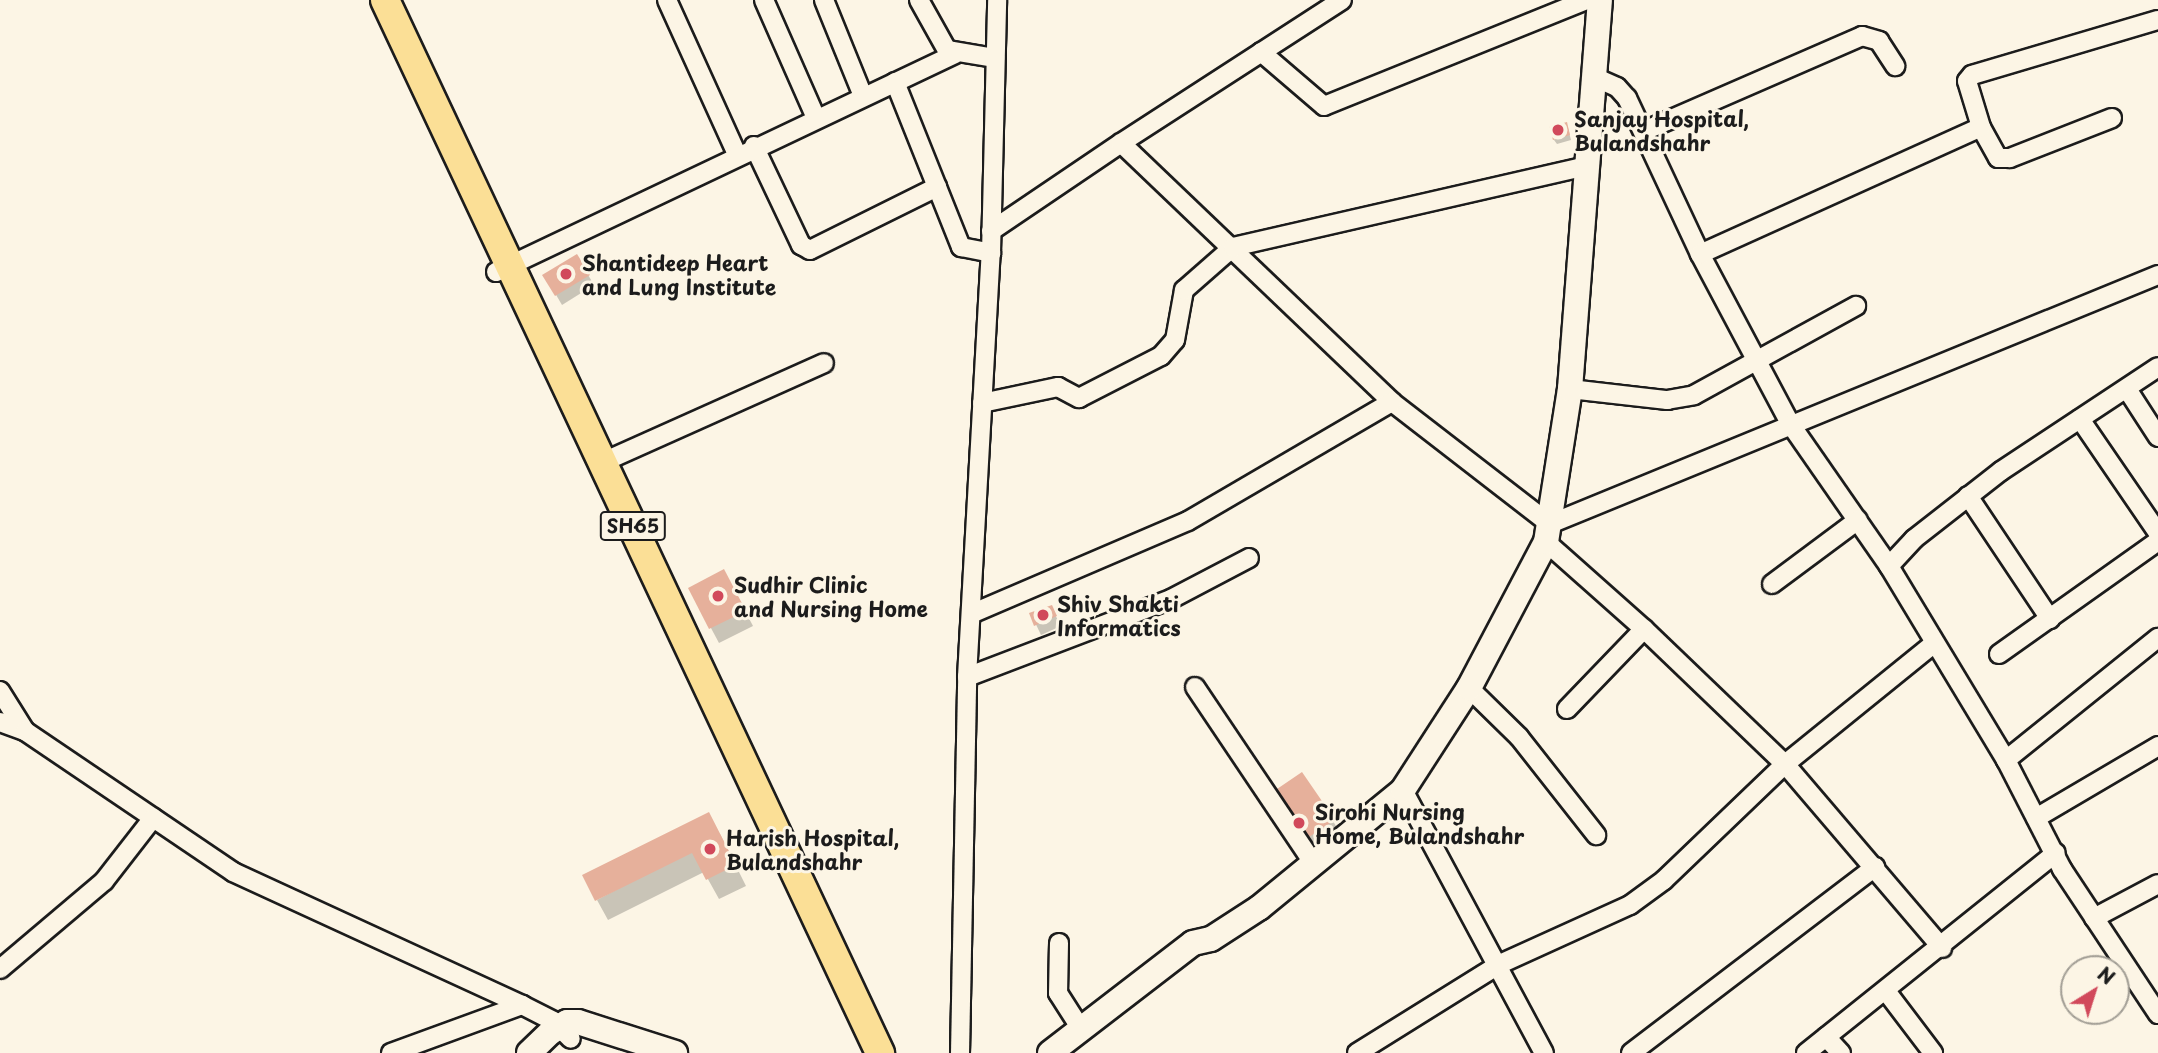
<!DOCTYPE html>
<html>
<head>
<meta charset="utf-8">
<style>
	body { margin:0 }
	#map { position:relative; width:2158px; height:1053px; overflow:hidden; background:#fcf5e5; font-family:"Playpen Sans",sans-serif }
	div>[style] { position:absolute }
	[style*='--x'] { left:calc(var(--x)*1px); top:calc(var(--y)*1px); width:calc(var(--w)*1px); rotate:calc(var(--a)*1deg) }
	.shadow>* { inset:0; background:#0003 }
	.building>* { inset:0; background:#e6b09b }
	.roads { filter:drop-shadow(2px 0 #1c1c1c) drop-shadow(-2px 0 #1c1c1c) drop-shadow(0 2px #1c1c1c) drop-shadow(0 -2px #1c1c1c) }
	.street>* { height:18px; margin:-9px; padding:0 9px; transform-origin:9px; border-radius:9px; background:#fcf5e5 }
	.secondary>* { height:24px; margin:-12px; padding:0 12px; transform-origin:12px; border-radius:12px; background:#fcf5e5 }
	.primary>* { height:28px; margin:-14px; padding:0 14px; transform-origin:14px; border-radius:14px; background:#fbdf96 }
	.dots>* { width:19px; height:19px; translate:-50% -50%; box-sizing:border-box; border:4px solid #fcf5e5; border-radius:50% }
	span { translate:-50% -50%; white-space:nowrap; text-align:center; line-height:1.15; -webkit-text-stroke:6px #fcf5e5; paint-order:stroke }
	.shield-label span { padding:2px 5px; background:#fcf5e5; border:2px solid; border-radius:5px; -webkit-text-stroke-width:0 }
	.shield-label { font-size:19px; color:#1c1c1c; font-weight:700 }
	.poi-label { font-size:21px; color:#1c1c1c; font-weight:700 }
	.left { translate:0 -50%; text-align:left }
	.north { position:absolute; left:2060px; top:955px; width:70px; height:70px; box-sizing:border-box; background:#fcf5e5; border:2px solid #a29e95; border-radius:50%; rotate:38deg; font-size:19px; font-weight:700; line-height:28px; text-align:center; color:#1c1c1c }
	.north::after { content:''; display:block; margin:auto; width:24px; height:32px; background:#d1495b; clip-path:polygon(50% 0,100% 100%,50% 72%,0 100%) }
</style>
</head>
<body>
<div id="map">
	<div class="shadow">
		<div style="clip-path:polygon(1568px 128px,1571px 140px,1557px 144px,1554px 140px)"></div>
		<div style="clip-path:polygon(577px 256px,594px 285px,562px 305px,545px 276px)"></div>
		<div style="clip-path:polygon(732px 586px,753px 626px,719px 643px,690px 589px)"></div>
		<div style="clip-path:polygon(1051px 607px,1061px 626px,1041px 635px,1031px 614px)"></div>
		<div style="clip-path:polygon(1288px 804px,1333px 821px,1342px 836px,1319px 851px)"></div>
		<div style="clip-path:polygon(720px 834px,746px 886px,719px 899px,704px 872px,608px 920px,597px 900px)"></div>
	</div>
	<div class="building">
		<div style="clip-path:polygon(1567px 122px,1570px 135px,1553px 140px,1549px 127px)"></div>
		<div style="clip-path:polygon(577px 254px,590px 275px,555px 296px,542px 275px)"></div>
		<div style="clip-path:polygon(724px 569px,746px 611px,709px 629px,688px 588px)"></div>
		<div style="clip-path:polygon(1052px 605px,1057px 616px,1034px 626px,1029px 613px)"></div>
		<div style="clip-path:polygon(1302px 772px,1335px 820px,1309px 837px,1277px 789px)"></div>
		<div style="clip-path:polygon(709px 812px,736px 865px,706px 880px,692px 853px,595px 901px,582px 875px)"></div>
	</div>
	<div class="roads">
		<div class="street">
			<div style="--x:667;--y:0;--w:169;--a:65.6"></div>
			<div style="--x:764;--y:0;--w:129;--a:66.2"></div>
			<div style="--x:824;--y:0;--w:104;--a:67.9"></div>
			<div style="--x:919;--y:0;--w:57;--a:60.8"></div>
			<div style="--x:947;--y:50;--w:49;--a:9.5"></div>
			<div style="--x:1261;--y:52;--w:83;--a:40.6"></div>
			<div style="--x:1324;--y:106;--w:284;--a:-22"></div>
			<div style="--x:1592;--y:76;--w:27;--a:24"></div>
			<div style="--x:1617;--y:87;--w:15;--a:48"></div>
			<div style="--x:1627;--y:98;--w:172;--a:64.9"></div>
			<div style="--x:1700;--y:254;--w:194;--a:62"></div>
			<div style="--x:1791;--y:425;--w:172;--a:55.2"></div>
			<div style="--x:1889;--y:566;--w:227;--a:58.9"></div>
			<div style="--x:2006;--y:760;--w:123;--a:62.8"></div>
			<div style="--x:2062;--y:869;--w:174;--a:56.5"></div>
			<div style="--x:895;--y:82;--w:178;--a:68.2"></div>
			<div style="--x:961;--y:247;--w:31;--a:11"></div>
			<div style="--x:2112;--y:118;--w:110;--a:158.6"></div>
			<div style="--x:2010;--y:158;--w:12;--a:180"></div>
			<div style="--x:1998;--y:158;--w:35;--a:-119"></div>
			<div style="--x:1981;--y:127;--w:48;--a:-106.9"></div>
			<div style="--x:1967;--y:81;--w:8;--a:-50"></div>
			<div style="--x:1972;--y:75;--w:194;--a:-16.5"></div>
			<div style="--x:1644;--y:131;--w:238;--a:-23.5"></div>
			<div style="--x:1862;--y:36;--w:18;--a:16"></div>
			<div style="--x:1879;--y:41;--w:30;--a:57"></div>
			<div style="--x:1121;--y:143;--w:263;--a:-32.9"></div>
			<div style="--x:754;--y:146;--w:110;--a:64.6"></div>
			<div style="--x:801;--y:245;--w:10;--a:29"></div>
			<div style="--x:810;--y:250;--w:142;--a:-26.4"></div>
			<div style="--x:991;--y:231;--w:157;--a:-34.1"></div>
			<div style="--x:1121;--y:143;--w:375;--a:43.7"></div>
			<div style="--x:1392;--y:402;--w:200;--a:37.7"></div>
			<div style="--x:1550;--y:524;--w:657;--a:-22.27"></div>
			<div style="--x:1700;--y:254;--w:308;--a:-24.3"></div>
			<div style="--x:496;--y:272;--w:508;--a:-25.41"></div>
			<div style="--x:1570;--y:389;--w:98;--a:6.5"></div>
			<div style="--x:1667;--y:400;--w:27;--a:-10"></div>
			<div style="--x:1694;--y:395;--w:185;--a:-28.8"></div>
			<div style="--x:2127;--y:389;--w:57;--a:57.1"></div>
			<div style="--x:982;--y:403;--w:78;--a:-11.9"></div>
			<div style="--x:1058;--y:387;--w:24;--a:28"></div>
			<div style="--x:1079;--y:398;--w:92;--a:-27.1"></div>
			<div style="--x:1161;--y:356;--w:21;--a:-49"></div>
			<div style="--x:1175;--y:340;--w:51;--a:-79.8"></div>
			<div style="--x:1184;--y:290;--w:65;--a:-41.3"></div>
			<div style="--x:1233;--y:247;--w:364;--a:-12.9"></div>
			<div style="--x:2080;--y:419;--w:138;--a:55.6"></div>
			<div style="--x:603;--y:462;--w:242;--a:-24.1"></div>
			<div style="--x:1968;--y:496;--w:148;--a:56.3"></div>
			<div style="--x:1546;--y:542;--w:131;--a:41.6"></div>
			<div style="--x:1644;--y:629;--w:195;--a:43.8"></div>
			<div style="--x:1785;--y:764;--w:242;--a:49.5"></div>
			<div style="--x:1889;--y:566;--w:37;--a:-47"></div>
			<div style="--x:1914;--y:539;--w:110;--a:-38"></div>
			<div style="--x:2001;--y:471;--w:188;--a:-33.5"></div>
			<div style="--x:1772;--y:584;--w:107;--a:-36.7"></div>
			<div style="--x:971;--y:614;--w:236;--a:-23.2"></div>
			<div style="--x:1188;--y:521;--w:236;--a:-30.3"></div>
			<div style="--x:1999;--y:654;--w:195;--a:-35.4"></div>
			<div style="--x:967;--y:677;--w:218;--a:-20.9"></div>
			<div style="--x:1171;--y:599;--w:88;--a:-27.7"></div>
			<div style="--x:1195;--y:687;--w:213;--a:56.1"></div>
			<div style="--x:1469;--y:688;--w:70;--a:44.4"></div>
			<div style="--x:1519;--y:737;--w:125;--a:51.8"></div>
			<div style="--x:0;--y:691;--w:47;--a:58"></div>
			<div style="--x:1567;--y:709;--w:111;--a:-46.1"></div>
			<div style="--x:0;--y:722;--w:27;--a:20"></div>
			<div style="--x:25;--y:731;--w:251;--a:34.1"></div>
			<div style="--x:233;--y:872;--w:318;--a:24.7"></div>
			<div style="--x:522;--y:1005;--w:35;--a:27"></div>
			<div style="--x:553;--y:1021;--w:25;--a:45"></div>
			<div style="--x:2006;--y:760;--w:195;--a:-38.8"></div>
			<div style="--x:1403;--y:790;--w:298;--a:61.8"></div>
			<div style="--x:2036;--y:818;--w:142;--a:-30.5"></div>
			<div style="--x:2094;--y:918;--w:72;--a:-28"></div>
			<div style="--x:1059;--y:943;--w:50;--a:91.1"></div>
			<div style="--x:1058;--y:993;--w:43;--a:57.4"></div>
			<div style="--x:0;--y:969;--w:136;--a:-40.2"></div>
			<div style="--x:104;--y:881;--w:80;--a:-52.1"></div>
			<div style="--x:1886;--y:991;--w:78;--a:52.8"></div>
			<div style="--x:1826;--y:1037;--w:22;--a:47"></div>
			<div style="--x:391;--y:1053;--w:140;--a:-20.1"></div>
			<div style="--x:960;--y:1053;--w:376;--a:-88.9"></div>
			<div style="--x:967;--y:677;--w:425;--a:-86.8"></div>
			<div style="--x:991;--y:253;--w:253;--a:-88.6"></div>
			<div style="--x:1357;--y:1053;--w:168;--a:-31.9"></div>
			<div style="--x:1500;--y:964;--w:143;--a:-24.4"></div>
			<div style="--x:1630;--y:905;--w:42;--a:-36.3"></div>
			<div style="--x:1664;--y:880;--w:168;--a:-43.8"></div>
			<div style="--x:1785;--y:764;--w:191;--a:-39"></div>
			<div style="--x:1631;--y:1053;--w:307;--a:-37.3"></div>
			<div style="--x:1806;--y:1053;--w:320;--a:-38.7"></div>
		</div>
		<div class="secondary">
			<div style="--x:529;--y:1053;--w:30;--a:-44"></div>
			<div style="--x:551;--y:1032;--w:19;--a:-32"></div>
			<div style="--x:567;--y:1022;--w:11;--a:0"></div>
			<div style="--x:578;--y:1022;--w:102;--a:17.7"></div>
			<div style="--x:1050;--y:1053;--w:180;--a:-37.6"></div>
			<div style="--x:1193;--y:943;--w:18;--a:-13"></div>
			<div style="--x:1211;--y:939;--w:57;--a:-32.9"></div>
			<div style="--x:1259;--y:908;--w:186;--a:-39.3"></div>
			<div style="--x:1403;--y:790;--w:121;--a:-57.1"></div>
			<div style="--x:1469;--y:688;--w:165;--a:-62.2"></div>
			<div style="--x:1546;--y:542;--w:155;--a:-81.1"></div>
			<div style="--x:1570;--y:389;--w:390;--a:-85.6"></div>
		</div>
		<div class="primary">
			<div style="--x:385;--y:0;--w:1164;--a:64.82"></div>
		</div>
	</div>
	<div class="dots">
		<div style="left:1558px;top:130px;background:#d1495b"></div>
		<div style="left:566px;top:274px;background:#d1495b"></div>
		<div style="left:718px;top:596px;background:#d1495b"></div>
		<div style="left:1043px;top:615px;background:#d1495b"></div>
		<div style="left:1299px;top:823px;background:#d1495b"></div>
		<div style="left:710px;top:849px;background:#d1495b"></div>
	</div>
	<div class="shield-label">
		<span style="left:633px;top:526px">SH65</span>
	</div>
	<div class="poi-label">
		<span class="left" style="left:1574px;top:130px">Sanjay Hospital,<br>Bulandshahr</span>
		<span class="left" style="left:582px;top:274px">Shantideep Heart<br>and Lung Institute</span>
		<span class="left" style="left:734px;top:596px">Sudhir Clinic<br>and Nursing Home</span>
		<span class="left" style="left:1057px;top:615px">Shiv Shakti<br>Informatics</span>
		<span class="left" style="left:1315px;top:823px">Sirohi Nursing<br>Home, Bulandshahr</span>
		<span class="left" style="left:726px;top:849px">Harish Hospital,<br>Bulandshahr</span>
	</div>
	<div class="north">N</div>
</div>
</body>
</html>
